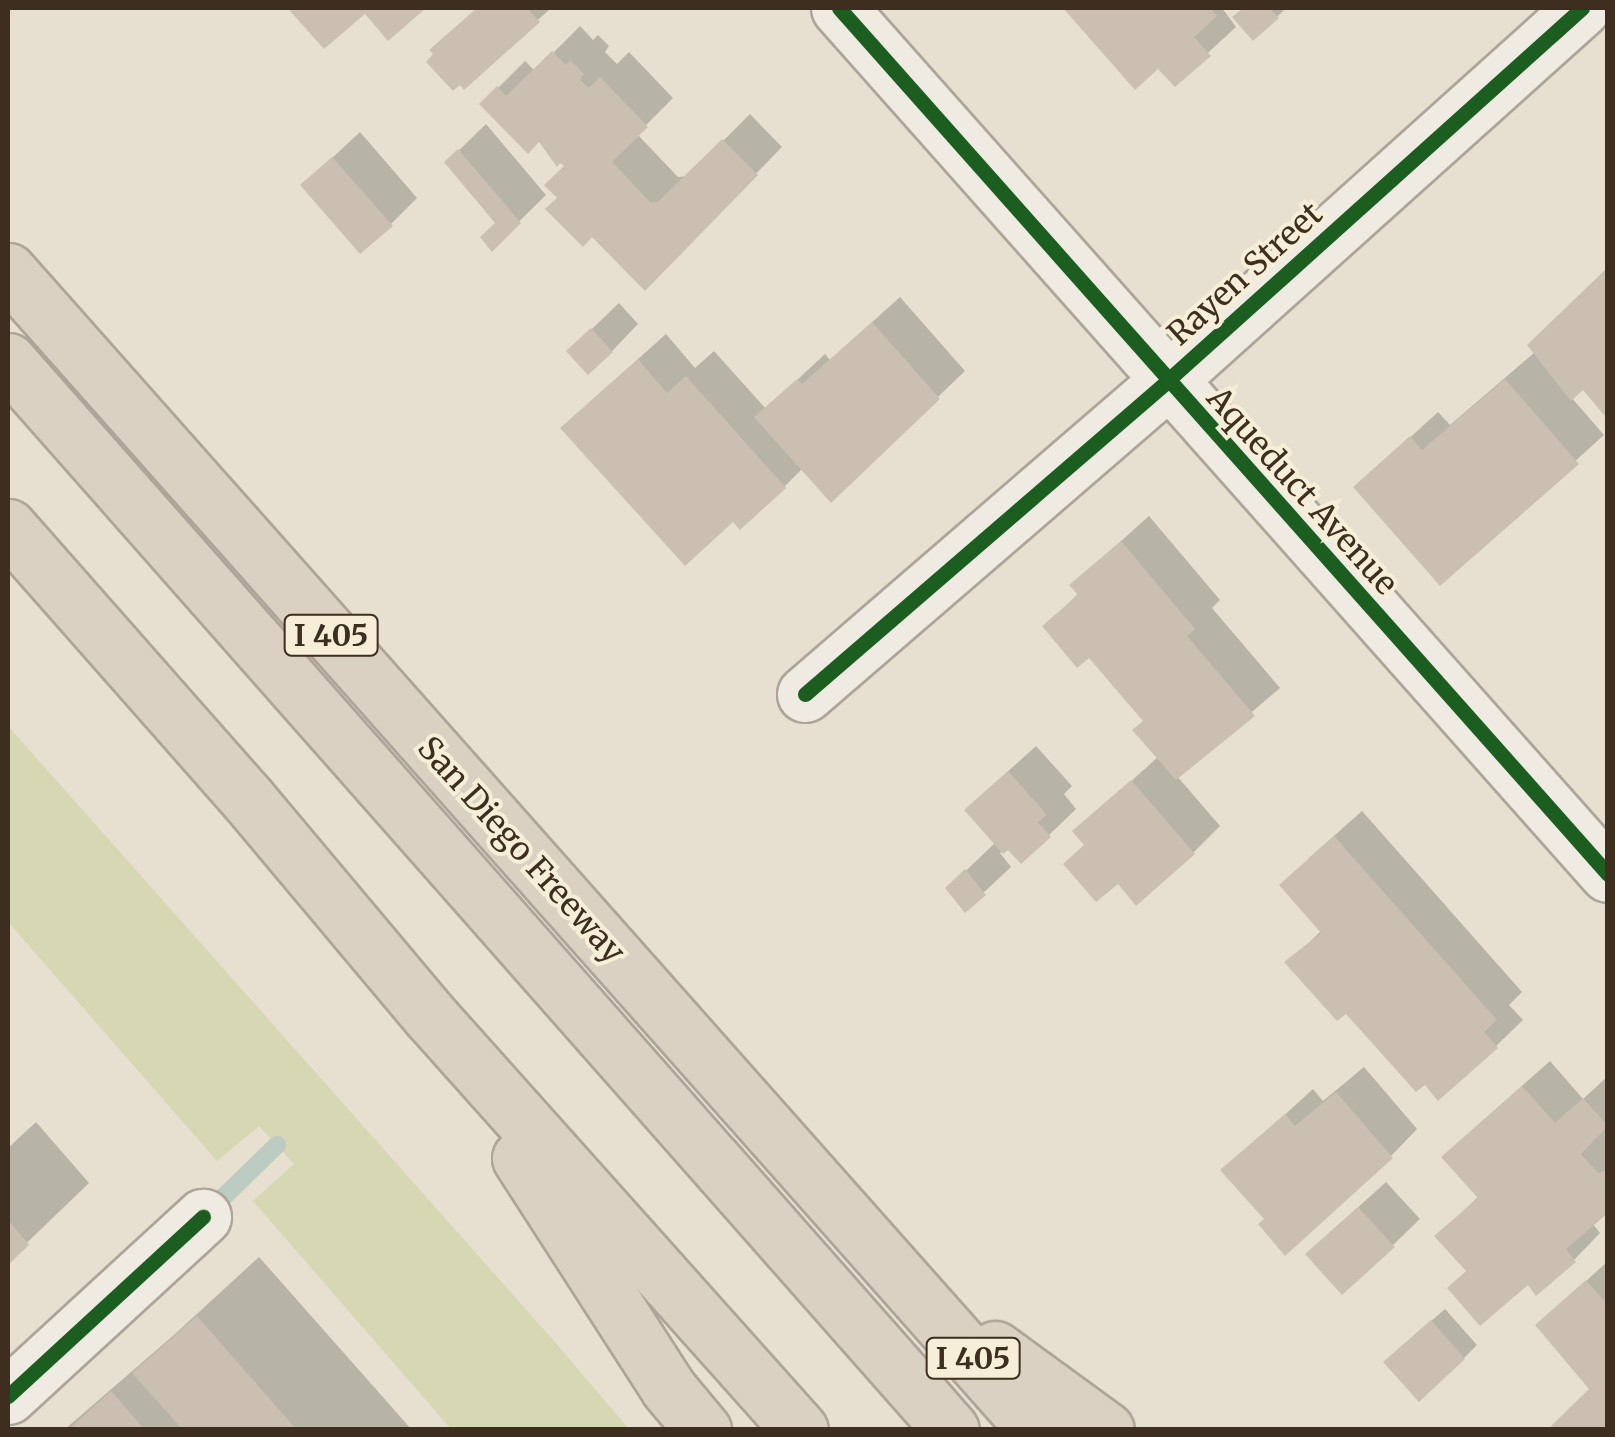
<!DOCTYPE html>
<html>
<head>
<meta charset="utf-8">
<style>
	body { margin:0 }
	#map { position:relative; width:1615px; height:1437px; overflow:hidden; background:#e7e0d1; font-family:Merriweather,serif }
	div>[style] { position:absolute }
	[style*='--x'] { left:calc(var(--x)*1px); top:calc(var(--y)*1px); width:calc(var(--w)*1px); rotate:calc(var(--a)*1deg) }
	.green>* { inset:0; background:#d6d7b3 }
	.shadow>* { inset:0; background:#0003 }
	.stream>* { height:18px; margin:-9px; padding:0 9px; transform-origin:9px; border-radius:9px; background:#bcccc2 }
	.building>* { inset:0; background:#cbbfb2 }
	.roads { filter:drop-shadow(2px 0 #ada599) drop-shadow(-2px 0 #ada599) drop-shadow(0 2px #ada599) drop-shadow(0 -2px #ada599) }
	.minor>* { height:55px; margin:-27.5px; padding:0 27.5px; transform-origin:27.5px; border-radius:27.5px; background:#efebe3 }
	.highway>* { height:55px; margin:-27.5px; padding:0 27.5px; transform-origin:27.5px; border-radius:27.5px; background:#dad1c2 }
	.cycleway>* { height:15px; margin:-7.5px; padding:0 7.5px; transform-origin:7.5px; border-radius:7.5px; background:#1b5e20 }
	span { translate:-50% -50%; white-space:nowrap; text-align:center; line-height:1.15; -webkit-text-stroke:8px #f7eed8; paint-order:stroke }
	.shield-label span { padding:2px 8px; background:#f7eed8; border:2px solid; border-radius:8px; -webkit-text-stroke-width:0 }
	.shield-label { font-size:30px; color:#3d2e20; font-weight:700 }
	.street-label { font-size:32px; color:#3d2e20 }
	.frame { position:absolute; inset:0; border:10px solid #3d2e20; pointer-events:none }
</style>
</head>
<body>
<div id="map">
	<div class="green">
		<div style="clip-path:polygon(8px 726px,554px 1341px,629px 1429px,451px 1429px,253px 1201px,294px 1164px,259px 1126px,217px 1161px,8px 922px)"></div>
	</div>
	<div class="shadow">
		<div style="clip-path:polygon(298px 8px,422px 8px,389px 37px,365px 10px,294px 11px)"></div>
		<div style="clip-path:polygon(477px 8px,551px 8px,465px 87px,433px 50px)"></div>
		<div style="clip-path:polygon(1066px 8px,1222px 8px,1236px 27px,1175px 83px,1159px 65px,1135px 86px)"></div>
		<div style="clip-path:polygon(1245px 8px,1286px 8px,1277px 17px,1236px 17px)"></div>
		<div style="clip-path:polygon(580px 26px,593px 40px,598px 35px,609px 46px,605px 52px,617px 64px,629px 52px,673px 98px,637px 134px,678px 177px,688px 176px,750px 114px,782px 147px,645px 287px,567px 165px,540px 138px,482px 104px,525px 61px,535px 71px)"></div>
		<div style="clip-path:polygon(486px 124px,546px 195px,492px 248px,498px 222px,447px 162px)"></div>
		<div style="clip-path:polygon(360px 132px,417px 198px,391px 224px,303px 185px)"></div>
		<div style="clip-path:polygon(900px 297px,965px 371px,831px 499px,803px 468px,784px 487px,590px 402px,666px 334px,695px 368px,714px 351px,766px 409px,825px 354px,830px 360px)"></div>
		<div style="clip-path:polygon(619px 303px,638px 324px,612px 351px,569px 351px)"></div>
		<div style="clip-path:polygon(1535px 352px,1583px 386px,1571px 397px,1604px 435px,1440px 583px,1356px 487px,1438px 412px,1450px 425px)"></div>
		<div style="clip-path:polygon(1149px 516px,1220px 600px,1212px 608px,1280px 688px,1177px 776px,1220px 826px,1193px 853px,1087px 844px,1075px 832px,1159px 756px,1146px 720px,1089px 655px,1045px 626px,1079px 593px,1072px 585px)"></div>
		<div style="clip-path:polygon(1036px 746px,1072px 786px,1064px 794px,1076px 809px,1049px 835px,1008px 846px,1000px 853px,1011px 867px,966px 909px,948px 888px,996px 842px,994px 784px)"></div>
		<div style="clip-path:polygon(1362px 811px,1522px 992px,1509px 1005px,1523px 1020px,1496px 1046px,1425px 1082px,1288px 963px,1322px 930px,1309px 858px)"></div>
		<div style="clip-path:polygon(1550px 1061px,1583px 1099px,1608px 1076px,1608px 1210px,1592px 1223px,1600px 1233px,1574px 1260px,1468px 1271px,1437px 1236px,1479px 1196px,1471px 1131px)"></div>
		<div style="clip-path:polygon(1364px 1067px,1417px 1129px,1391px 1156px,1267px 1218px,1224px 1170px,1313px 1089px,1323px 1101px)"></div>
		<div style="clip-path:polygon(36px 1122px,89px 1183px,8px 1261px,8px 1148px)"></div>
		<div style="clip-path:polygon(1386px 1182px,1420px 1219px,1393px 1245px,1335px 1228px)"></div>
		<div style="clip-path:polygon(259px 1257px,412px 1430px,64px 1430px,175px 1334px)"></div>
		<div style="clip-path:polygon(1608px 1261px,1608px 1430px,1592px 1388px,1538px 1325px)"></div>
		<div style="clip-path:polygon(1445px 1309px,1477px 1345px,1464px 1358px,1399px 1349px)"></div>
	</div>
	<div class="stream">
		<div style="--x:207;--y:1213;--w:98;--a:-44.2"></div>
	</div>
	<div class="building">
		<div style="clip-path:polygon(294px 8px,426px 8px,388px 41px,365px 14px,324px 49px,290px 11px)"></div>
		<div style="clip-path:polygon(477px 8px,527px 8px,540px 22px,464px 90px,460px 85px,453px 91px,426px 62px,433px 54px,429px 50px)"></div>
		<div style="clip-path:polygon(1063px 8px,1210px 8px,1217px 16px,1194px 37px,1211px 56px,1175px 87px,1158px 69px,1135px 90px)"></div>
		<div style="clip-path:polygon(1243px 8px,1269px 8px,1279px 18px,1253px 41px,1232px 17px)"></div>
		<div style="clip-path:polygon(552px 51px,566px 65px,570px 60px,584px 74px,580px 80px,589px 88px,600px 77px,648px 127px,612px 162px,650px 202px,658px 202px,722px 139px,758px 175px,645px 291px,592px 237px,583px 247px,545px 209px,557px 198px,544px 185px,564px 166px,560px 163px,557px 167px,539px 142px,528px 154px,479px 104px,497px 86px,506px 96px)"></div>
		<div style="clip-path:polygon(458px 149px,521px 223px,492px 252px,480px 237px,495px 223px,444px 162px)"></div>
		<div style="clip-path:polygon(332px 157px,393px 226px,360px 254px,300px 185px)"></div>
		<div style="clip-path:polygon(1608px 267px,1608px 412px,1604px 415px,1583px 390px,1571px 401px,1527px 345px)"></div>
		<div style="clip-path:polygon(872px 322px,940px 399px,831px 503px,754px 417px,797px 379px,802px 384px)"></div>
		<div style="clip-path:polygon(591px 328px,613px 352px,588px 375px,566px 351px)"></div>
		<div style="clip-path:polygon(638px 359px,667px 393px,686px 376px,786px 488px,740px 530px,733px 522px,685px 566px,560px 428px)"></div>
		<div style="clip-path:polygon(1505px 379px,1579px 464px,1440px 586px,1353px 487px,1410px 436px,1422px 450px)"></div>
		<div style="clip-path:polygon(1121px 541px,1195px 629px,1187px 636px,1255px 716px,1176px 780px,1132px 730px,1143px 721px,1089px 658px,1077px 668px,1042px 626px,1078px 595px,1069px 585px)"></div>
		<div style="clip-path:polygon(1008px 771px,1047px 815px,1038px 822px,1051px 837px,1021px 864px,1008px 850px,1003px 854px,964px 810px)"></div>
		<div style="clip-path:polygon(1131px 780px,1195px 854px,1136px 906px,1118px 884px,1096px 902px,1063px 864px,1084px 845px,1072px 831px)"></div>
		<div style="clip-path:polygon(1334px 836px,1497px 1020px,1484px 1032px,1498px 1048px,1438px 1101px,1425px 1085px,1416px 1092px,1346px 1014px,1337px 1021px,1284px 962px,1321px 933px,1279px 885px)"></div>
		<div style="clip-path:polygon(965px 869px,986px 895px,965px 913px,945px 888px)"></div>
		<div style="clip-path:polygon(1522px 1086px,1555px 1123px,1583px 1098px,1608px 1126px,1581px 1154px,1598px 1173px,1608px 1170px,1608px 1213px,1566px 1249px,1576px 1262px,1536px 1296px,1528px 1285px,1480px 1326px,1447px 1288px,1466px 1271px,1434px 1236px,1478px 1198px,1441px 1157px)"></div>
		<div style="clip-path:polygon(1336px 1092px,1393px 1158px,1285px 1256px,1258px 1224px,1264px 1219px,1220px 1170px,1285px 1114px,1295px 1126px)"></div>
		<div style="clip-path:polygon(1358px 1207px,1395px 1247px,1342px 1295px,1305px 1254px)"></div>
		<div style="clip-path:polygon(8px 1220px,29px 1245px,8px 1265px)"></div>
		<div style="clip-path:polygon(1586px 1280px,1608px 1305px,1608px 1430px,1547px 1430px,1589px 1389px,1535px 1325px)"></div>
		<div style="clip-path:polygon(197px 1316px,297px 1430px,183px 1430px,132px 1373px)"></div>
		<div style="clip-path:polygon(1431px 1320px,1465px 1359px,1419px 1402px,1383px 1362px)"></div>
		<div style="clip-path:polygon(111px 1391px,145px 1430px,68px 1430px)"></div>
	</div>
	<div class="roads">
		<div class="minor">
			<div style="--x:839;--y:8;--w:1158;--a:48.4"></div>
			<div style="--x:805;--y:694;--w:479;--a:-40.8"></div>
			<div style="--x:1167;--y:381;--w:558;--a:-41.95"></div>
			<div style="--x:8;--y:1396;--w:265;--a:-42.6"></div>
		</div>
		<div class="highway">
			<div style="--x:8;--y:271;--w:1549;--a:48.43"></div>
			<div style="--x:8;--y:361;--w:1425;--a:48.58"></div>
			<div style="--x:8;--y:527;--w:361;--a:48.6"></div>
			<div style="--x:247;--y:798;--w:285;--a:50"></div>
			<div style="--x:430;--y:1016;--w:555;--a:48.21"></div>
			<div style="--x:520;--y:1158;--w:274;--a:57.2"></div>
			<div style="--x:668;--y:1388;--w:55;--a:50.2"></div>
			<div style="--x:995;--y:1349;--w:137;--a:36.1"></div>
		</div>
	</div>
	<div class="cycleway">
		<div style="--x:839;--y:8;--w:1158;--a:48.4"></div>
		<div style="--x:805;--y:694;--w:479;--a:-40.8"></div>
		<div style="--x:1167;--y:381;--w:558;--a:-41.95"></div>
		<div style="--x:8;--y:1396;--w:265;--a:-42.6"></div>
	</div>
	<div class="shield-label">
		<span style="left:331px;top:635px">I 405</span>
		<span style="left:973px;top:1358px">I 405</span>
	</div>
	<div class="street-label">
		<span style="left:1245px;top:274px;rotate:-42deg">Rayen Street</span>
		<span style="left:1302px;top:491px;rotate:48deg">Aqueduct Avenue</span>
		<span style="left:521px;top:850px;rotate:48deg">San Diego Freeway</span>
	</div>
	<div class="frame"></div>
</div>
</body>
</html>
